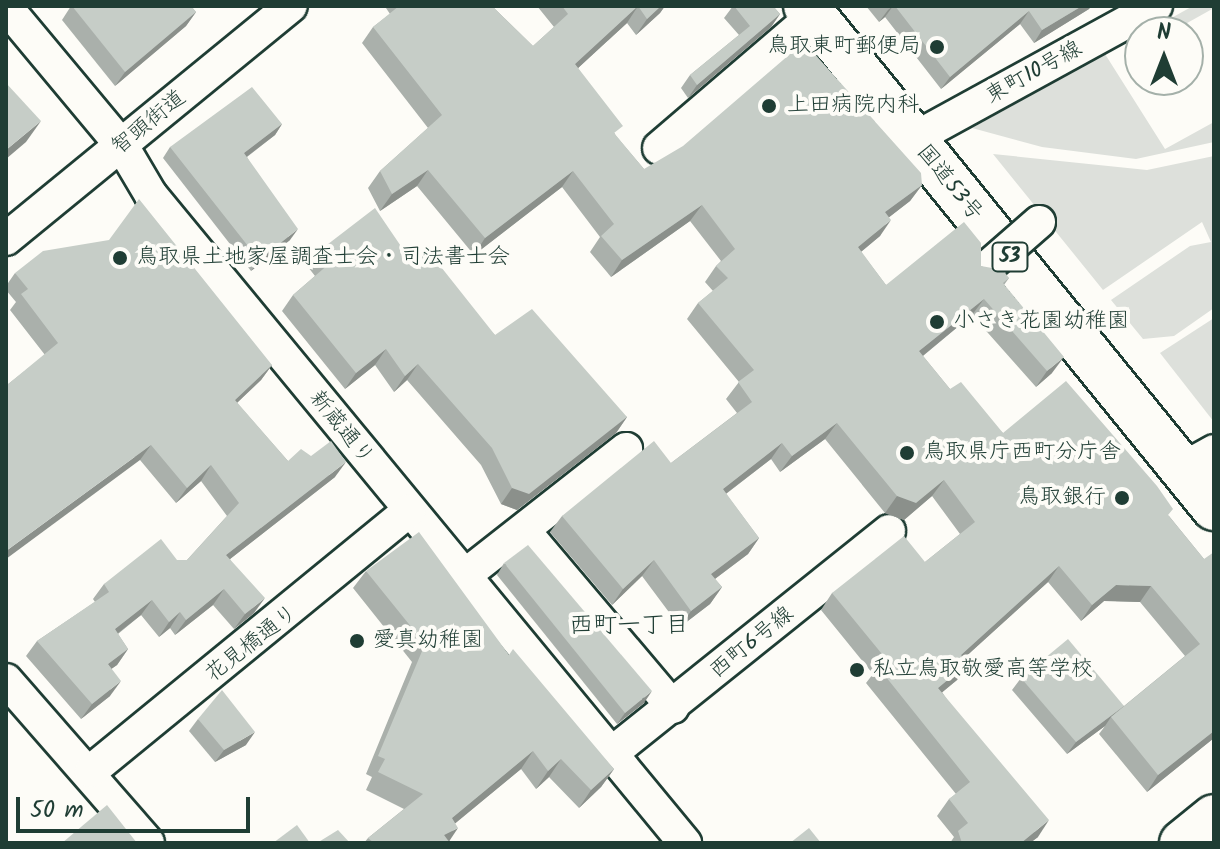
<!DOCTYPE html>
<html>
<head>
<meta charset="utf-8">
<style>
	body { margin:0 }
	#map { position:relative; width:1220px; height:849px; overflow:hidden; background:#fdfcf7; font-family:Kalam,"Klee One",sans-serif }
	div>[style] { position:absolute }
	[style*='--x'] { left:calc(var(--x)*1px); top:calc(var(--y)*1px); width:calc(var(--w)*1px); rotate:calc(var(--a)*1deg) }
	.green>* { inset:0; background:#dde0db }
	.roads { filter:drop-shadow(2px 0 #1f3d34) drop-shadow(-2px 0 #1f3d34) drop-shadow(0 2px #1f3d34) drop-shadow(0 -2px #1f3d34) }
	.minor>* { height:32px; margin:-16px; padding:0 16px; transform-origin:16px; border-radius:16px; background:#fdfcf7 }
	.highway>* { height:44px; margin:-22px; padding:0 22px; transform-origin:22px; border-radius:22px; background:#fdfcf7 }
	.bridges { filter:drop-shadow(2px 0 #1f3d34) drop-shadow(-2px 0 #1f3d34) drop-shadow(0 2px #1f3d34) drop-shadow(0 -2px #1f3d34) }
	.minor-bridge>* { height:32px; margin:-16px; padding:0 16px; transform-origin:16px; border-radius:16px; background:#fdfcf7 }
	.wall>* { inset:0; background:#aab0ab }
	.shaded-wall>* { inset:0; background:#8b908b }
	.building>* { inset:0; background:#c6cdc7 }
	.dots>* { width:22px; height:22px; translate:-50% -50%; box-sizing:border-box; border:4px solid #fdfcf7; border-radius:50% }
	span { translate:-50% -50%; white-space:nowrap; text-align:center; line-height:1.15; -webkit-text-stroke:8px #fdfcf7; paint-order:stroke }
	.shield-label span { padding:2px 6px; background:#fdfcf7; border:2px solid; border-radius:6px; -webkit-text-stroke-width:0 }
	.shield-label { font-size:20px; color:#1f3d34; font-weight:700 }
	.poi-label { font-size:22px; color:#1f3d34 }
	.right { translate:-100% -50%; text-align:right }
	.left { translate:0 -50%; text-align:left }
	.street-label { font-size:22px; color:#1f3d34 }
	.neighbourhood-label { font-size:24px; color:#1f3d34 }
	.frame { position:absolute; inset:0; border:8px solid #1f3d34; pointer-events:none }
	.north { position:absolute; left:1124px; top:16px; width:80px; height:80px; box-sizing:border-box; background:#fdfcf7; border:2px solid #a4b0a9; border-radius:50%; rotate:0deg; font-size:22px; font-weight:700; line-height:32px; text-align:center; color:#1f3d34 }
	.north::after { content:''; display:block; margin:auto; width:28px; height:36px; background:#1f3d34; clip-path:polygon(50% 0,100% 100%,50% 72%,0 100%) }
	.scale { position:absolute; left:16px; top:797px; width:234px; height:36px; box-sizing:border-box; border:4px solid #1f3d34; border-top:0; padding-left:10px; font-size:24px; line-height:28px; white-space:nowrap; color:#1f3d34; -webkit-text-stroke:6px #fdfcf7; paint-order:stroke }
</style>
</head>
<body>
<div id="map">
	<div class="green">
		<div style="clip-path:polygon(1193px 6px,1214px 8px,1171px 32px,1146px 32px)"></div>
		<div style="clip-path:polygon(1105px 54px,1165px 149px,1214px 122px,1214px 142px,1136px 159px,1042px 147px,972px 128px)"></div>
		<div style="clip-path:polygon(993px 154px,1147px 170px,1214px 156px,1214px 308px,1174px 336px,1143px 339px,1111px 300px,1190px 246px,1211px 242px,1202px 222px,1103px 290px)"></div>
		<div style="clip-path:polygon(1214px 318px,1214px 422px,1160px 353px)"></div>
	</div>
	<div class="roads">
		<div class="minor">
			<div style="--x:6;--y:7;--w:181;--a:50.2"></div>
			<div style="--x:122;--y:146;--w:57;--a:59.4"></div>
			<div style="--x:151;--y:195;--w:840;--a:50.51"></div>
			<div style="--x:913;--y:139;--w:277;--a:-28.7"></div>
			<div style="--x:659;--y:148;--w:204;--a:-40.6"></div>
			<div style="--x:6;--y:239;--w:368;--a:-39.3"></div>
			<div style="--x:1182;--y:469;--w:37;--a:-29"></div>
			<div style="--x:525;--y:532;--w:229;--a:49.8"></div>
			<div style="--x:464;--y:576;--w:206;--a:-38.1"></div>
			<div style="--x:6;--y:680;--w:216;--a:48.9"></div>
			<div style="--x:612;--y:753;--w:355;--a:-38.7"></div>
			<div style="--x:91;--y:771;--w:411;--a:-39.3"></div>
		</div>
		<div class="highway">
			<div style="--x:806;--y:6;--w:647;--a:50.9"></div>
			<div style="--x:1182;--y:843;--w:41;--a:-39.1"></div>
		</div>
	</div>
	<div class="bridges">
		<div class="minor-bridge">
			<div style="--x:984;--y:270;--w:73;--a:-41.1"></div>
		</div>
	</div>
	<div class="wall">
		<div style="clip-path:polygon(71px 6px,191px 6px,196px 12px,186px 26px,115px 86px,62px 20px)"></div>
		<div style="clip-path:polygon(387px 6px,496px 6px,494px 8px,533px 46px,554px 27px,537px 6px,665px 6px,660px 13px,636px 35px,627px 23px,578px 68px,616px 136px,644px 169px,922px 185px,910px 201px,889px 217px,880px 236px,861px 252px,886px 285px,981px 266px,1009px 278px,1004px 285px,1052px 373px,1036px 387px,972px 315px,923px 356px,950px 389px,1003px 433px,1169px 516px,1204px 559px,1214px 738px,1147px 792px,1099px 734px,1105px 726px,1067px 754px,1012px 690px,1021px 678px,1124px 706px,1185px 656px,1140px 602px,1104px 601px,1081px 621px,1048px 582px,964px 658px,968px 663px,957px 680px,942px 692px,1038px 837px,1030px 843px,950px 843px,954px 837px,937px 816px,949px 799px,956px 794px,866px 683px,873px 674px,821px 610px,832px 593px,925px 562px,960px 534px,932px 496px,904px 520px,885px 513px,825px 439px,780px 472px,771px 459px,726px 494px,759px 538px,748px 554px,715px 579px,722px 587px,710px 604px,680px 627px,642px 576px,612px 605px,550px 532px,562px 516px,671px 463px,737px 413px,726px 399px,739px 382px,687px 319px,698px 303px,713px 291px,705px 282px,716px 266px,721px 261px,690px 221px,611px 277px,590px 252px,600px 237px,562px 187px,474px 255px,417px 186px,380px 211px,368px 188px,380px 171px,428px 128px,362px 43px,373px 27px,390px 14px,386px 8px)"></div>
		<div style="clip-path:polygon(733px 6px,773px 6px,780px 14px,771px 27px,688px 98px,681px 88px,690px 75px,739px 35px,724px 18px)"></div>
		<div style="clip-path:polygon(866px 6px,1091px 6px,1089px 9px,1034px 43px,1020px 24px,941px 89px,885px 17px,879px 22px)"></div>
		<div style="clip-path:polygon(282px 124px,275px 135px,247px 157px,290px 240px,251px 271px,163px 158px,170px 147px)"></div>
		<div style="clip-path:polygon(319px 251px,411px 261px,495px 335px,627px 417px,616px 433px,517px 510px,501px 504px,481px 465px,407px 380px,394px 392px,375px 365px,345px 389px,282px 311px,293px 295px,315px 276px,308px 267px)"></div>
		<div style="clip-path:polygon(15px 273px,272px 365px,261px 380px,237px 403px,288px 461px,335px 477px,230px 559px,254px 613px,234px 629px,213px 605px,175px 635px,170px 628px,159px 637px,141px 615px,118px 634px,128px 649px,117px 665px,111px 669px,110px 696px,81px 719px,26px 656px,37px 641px,95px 602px,93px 599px,104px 584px,177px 560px,187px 560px,227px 516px,201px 481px,176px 503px,140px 460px,7px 385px,45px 355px,10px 310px,16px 302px,6px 290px,6px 286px)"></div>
		<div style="clip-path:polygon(504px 563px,644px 703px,617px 724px,497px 575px)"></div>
		<div style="clip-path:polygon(366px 571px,509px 655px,614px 769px,601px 787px,579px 808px,549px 777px,536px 789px,521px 769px,455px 823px,449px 842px,450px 843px,364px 843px,368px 838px,404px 809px,366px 790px,372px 777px,366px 774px,412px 662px,353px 588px)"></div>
		<div style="clip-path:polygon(198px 719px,246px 745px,215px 762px,189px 731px)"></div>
	</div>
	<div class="shaded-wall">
		<div style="clip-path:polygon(638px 6px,627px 23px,564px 81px,575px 64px)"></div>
		<div style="clip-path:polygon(661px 6px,665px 6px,660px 13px,636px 35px,647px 19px)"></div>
		<div style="clip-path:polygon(893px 6px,885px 17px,879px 22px,888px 10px)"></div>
		<div style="clip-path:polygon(1082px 6px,1091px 6px,1089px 9px,1034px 43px,1042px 30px)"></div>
		<div style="clip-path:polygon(1029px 11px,1020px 24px,941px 89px,950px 77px)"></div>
		<div style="clip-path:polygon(196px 12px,186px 26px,115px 86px,125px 72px)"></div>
		<div style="clip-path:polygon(780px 14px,771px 27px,688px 98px,697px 85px)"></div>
		<div style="clip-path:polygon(41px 121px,26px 142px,6px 159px,6px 150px)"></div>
		<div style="clip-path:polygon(282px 124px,275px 135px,237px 164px,244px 153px)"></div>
		<div style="clip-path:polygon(428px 170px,417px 186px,380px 211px,392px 194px)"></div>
		<div style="clip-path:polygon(573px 171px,562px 187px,474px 255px,485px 238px)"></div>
		<div style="clip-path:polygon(922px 185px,910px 201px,874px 229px,885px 212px)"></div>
		<div style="clip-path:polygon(702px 205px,690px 221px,611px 277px,622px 260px)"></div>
		<div style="clip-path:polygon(891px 220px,880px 236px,846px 264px,858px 247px)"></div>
		<div style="clip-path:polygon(298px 229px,290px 240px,251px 271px,259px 260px)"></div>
		<div style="clip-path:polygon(984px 299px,972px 315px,908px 368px,919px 351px)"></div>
		<div style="clip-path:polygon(386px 349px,375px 365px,345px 389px,356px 373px)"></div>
		<div style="clip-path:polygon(1064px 357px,1052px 373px,1036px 387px,1047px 371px)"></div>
		<div style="clip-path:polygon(418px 364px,407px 380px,394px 392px,405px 376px)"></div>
		<div style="clip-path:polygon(272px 365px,261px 380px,224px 415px,235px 400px)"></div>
		<div style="clip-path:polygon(627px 417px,616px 433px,517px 510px,501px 504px,512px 488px)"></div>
		<div style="clip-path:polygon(837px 423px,825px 439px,780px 472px,792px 456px)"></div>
		<div style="clip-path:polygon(782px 443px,771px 459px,711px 505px,723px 489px)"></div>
		<div style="clip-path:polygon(151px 445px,140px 460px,6px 559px,6px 551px)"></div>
		<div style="clip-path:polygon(346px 462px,335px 477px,216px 570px,226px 555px)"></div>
		<div style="clip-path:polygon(211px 465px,201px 481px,176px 503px,187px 488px)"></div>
		<div style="clip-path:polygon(944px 480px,932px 496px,904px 520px,885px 513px,897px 496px)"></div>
		<div style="clip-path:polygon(759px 538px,748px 554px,700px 590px,711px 574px)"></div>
		<div style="clip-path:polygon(654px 560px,642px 576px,612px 605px,623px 589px)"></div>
		<div style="clip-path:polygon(1059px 566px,1048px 582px,950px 671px,961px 655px)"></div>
		<div style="clip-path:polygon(1116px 585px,1151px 586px,1140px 602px,1104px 601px,1081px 621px,1092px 605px)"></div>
		<div style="clip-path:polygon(722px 587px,710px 604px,680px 627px,691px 611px)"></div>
		<div style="clip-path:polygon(224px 589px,213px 605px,175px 635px,186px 620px)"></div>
		<div style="clip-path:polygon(265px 598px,254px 613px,234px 629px,245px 614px)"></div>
		<div style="clip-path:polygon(152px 600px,141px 615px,104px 644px,115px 629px)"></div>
		<div style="clip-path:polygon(180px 612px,170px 628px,159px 637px,169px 622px)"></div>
		<div style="clip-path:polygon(128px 649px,117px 665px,97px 679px,108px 664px)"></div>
		<div style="clip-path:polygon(968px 663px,957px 680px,927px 705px,938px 688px)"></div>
		<div style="clip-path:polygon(121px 681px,110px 696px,81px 719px,92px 704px)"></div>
		<div style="clip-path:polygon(652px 691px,644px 703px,617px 724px,625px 713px)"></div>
		<div style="clip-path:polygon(1124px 706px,1111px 717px,1105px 726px,1067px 754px,1076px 742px)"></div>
		<div style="clip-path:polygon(1214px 731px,1214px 738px,1147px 792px,1158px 775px)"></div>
		<div style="clip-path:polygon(255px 732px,246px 745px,215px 762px,224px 750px)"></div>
		<div style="clip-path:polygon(533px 751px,521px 769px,440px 836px,452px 818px)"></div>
		<div style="clip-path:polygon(561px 759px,549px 777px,536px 789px,548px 771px)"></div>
		<div style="clip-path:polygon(614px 769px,601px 787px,579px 808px,591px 790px)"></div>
		<div style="clip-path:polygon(1049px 820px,1038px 837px,1030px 843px,1021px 843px)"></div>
		<div style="clip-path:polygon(458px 828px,448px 843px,444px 835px)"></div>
	</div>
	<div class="building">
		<div style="clip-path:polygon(72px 6px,191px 6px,196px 12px,125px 72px)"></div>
		<div style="clip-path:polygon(399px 6px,492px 6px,533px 46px,568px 14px,562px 6px,661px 6px,647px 19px,638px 6px,575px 64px,623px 126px,614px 133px,644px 169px,683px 146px,804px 42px,921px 173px,922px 185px,885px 212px,891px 220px,858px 247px,886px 285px,964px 222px,981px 243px,981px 266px,1003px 270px,1009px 278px,1003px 283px,1064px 357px,1047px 371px,984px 299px,919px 351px,950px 389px,961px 382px,1003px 433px,1066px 381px,1157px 486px,1173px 509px,1168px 515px,1204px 559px,1214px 552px,1214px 731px,1158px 775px,1111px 717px,1200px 644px,1151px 586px,1116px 585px,1092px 605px,1059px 566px,961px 655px,968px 663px,938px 688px,1049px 820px,1021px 843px,962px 843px,958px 831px,968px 823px,949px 799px,970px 782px,878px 667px,886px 659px,832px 593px,904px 536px,925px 562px,975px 522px,944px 480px,916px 503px,897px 496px,837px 423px,792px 456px,782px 443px,723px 489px,759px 538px,711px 574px,722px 587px,691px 611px,654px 560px,623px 589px,562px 516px,654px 441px,671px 463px,752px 402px,738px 382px,754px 370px,698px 303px,728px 278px,716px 266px,735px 249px,702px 205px,622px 260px,601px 236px,614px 224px,573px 171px,485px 238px,428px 170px,392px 194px,380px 171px,442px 115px,373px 27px)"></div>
		<div style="clip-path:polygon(734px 6px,773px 6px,780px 14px,697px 85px,690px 75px,750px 26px)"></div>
		<div style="clip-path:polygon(895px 6px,1082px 6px,1042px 30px,1029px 11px,950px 77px)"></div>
		<div style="clip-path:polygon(6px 83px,41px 121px,6px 150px)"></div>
		<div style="clip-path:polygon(252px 87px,282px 124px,244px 153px,298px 229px,259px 260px,170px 147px)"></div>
		<div style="clip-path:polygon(139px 199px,272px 365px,235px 400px,288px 461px,301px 449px,311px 456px,331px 441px,346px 462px,226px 555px,265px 598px,245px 614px,224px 589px,186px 620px,180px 612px,169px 622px,152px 600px,115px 629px,128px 649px,108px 664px,121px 681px,92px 704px,37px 641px,109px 592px,104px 584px,161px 539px,177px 560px,187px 560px,239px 503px,211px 465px,187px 488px,151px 445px,6px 551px,6px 383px,7px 385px,58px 343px,21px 294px,28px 289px,15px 273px,43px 251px,109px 240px)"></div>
		<div style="clip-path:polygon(375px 208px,411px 261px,426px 248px,495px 335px,532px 309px,627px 417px,529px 494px,512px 488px,492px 448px,418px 364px,405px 376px,386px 349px,356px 373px,293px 295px,330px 263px,319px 251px)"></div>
		<div style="clip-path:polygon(419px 532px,509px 655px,513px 649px,614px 769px,591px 790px,561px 759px,548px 771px,533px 751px,452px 818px,458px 828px,444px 835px,450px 843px,374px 843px,368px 838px,423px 794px,378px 772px,385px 759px,378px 756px,425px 644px,366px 571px)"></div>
		<div style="clip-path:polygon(528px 545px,652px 691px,625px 713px,504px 563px)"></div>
		<div style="clip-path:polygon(1068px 639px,1124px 706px,1076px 742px,1021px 678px)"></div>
		<div style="clip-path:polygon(222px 690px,255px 732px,224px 750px,198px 719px)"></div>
		<div style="clip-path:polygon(107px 805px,137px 843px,62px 843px)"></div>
		<div style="clip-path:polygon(297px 825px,310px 843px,273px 843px)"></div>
		<div style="clip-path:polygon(809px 828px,821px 843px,790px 843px)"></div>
		<div style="clip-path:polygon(338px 830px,350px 843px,317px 843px)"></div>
	</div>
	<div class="dots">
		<div style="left:937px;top:47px;background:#1f3d34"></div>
		<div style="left:769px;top:106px;background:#1f3d34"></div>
		<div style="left:120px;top:258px;background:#1f3d34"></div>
		<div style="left:937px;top:322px;background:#1f3d34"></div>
		<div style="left:907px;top:453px;background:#1f3d34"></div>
		<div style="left:1122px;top:498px;background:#1f3d34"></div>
		<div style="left:357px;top:641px;background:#1f3d34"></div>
		<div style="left:857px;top:670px;background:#1f3d34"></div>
	</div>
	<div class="shield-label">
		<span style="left:1010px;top:257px">53</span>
	</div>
	<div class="poi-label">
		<span class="right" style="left:921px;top:47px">鳥取東町郵便局</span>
		<span class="left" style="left:787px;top:106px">上田病院内科</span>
		<span class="left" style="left:136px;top:258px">鳥取県土地家屋調査士会・司法書士会</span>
		<span class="left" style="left:953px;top:322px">小さき花園幼稚園</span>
		<span class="left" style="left:923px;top:453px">鳥取県庁西町分庁舎</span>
		<span class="right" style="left:1106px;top:498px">鳥取銀行</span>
		<span class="left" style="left:373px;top:641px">愛真幼稚園</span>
		<span class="left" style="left:873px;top:670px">私立鳥取敬愛高等学校</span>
	</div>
	<div class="street-label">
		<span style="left:1034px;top:73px;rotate:-29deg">東町10号線</span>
		<span style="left:149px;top:123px;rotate:-39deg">智頭街道</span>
		<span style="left:949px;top:183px;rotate:51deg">国道53号</span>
		<span style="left:341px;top:428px;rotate:51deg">新蔵通り</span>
		<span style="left:752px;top:643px;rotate:-39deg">西町6号線</span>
		<span style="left:252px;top:644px;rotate:-38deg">花見橋通り</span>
	</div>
	<div class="neighbourhood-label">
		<span style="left:629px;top:626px">西町一丁目</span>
	</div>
	<div class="frame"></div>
	<div class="north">N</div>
	<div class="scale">50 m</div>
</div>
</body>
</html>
